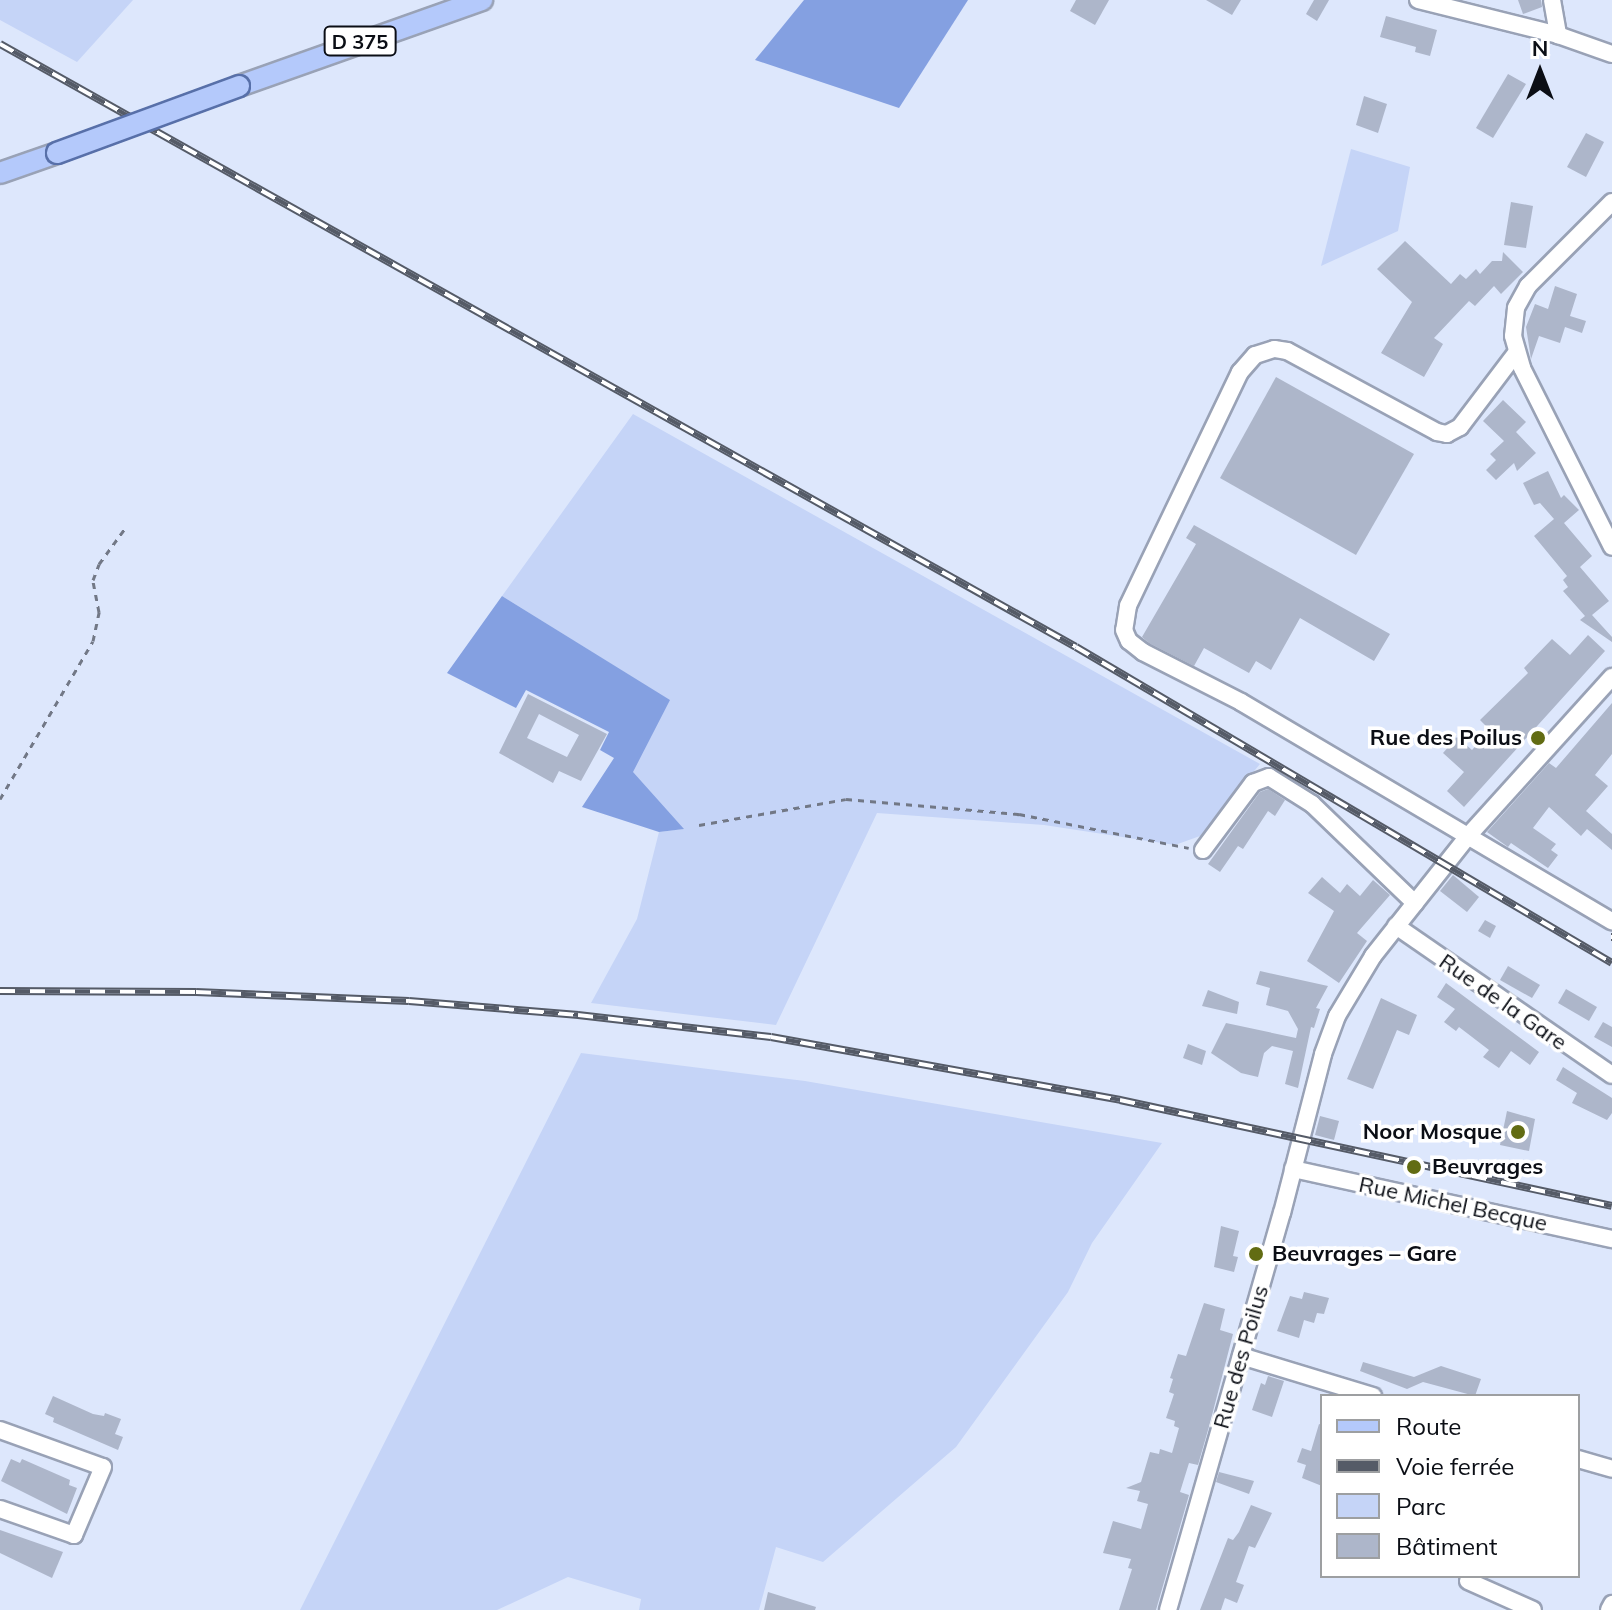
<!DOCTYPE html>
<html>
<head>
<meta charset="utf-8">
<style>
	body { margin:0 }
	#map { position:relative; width:1612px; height:1610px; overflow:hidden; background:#dde7fc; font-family:Mulish,sans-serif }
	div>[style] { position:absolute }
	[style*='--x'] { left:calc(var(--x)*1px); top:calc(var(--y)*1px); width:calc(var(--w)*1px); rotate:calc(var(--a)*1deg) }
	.green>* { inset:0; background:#c5d4f7 }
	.forest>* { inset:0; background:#84a0e1 }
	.building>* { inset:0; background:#adb6ca }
	.path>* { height:3px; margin-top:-1.5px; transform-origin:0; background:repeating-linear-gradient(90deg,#727886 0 6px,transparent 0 12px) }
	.roads { filter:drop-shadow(2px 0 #99a2b6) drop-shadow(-2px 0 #99a2b6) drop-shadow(0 2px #99a2b6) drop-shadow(0 -2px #99a2b6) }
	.minor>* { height:16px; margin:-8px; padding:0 8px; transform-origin:8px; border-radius:8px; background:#fff }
	.major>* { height:20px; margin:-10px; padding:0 10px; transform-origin:10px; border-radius:10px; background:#b4c9fb }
	.rail>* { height:8px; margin-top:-4px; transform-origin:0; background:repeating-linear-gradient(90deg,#fff 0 15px,#555b67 0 30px); box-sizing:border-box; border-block:2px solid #555b67 }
	.bridges { filter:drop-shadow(2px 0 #5870a9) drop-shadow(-2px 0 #5870a9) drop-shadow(0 2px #5870a9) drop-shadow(0 -2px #5870a9) }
	.major-bridge>* { height:20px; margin:-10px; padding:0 10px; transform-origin:10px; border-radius:10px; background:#b4c9fb }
	.dots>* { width:22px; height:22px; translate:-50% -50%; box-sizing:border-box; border:4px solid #fff; border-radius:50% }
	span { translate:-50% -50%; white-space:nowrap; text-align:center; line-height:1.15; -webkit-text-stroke:7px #fff; paint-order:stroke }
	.shield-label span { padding:2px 6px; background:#fff; border:2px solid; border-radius:6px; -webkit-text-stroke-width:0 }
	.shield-label { font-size:20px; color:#0b0e15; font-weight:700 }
	.poi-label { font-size:22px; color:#0b0e15; font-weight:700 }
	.right { translate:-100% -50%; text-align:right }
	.left { translate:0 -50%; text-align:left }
	.street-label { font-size:22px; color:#0b0e15 }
	.legend { position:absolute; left:1320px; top:1394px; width:260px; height:184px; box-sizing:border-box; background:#fff; border:2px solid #9d9fa1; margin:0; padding:10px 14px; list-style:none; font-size:24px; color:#0b0e15 }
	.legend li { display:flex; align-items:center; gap:16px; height:40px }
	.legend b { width:40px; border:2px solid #9d9fa1 }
	.north { position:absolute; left:1500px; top:32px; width:80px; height:80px; -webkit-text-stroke:6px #fff; paint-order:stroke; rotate:0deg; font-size:22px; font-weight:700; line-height:32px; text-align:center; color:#0b0e15 }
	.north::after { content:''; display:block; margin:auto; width:28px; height:36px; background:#0b0e15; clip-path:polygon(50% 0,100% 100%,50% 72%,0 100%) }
</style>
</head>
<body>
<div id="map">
	<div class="green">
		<div style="clip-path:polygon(0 0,133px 0,77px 62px,0 20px)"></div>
		<div style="clip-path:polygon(1351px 149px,1410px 167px,1398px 231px,1321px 266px)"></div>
		<div style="clip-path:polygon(633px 414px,1260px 764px,1200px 836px,1175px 845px,1044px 825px,877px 813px,776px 1025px,591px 1003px,637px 919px,659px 832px,683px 829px,632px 772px,669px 700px,502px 596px)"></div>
		<div style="clip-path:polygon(581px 1053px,805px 1081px,1162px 1143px,1092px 1243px,1068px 1292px,956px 1447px,823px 1562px,776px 1547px,759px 1610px,639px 1610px,641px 1599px,568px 1577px,497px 1610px,300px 1610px)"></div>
	</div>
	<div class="forest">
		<div style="clip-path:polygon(804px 0,968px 0,899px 108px,755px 60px)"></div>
		<div style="clip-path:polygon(502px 596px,670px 700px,633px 772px,684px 829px,659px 832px,582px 807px,614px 758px,600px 750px,609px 732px,526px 690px,516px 708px,447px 673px)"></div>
	</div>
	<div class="building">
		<div style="clip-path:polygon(1076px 0,1109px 0,1095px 25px,1070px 11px)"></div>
		<div style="clip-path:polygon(1206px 0,1241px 0,1232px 15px)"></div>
		<div style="clip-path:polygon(1314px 0,1329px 0,1317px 21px,1306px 14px)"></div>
		<div style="clip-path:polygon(1518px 0,1541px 0,1542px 7px,1523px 14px)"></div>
		<div style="clip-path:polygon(1386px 16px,1437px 30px,1430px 56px,1415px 52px,1416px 47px,1380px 37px)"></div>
		<div style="clip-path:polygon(1508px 74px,1526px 84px,1493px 138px,1476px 128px)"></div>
		<div style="clip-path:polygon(1364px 96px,1387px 104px,1378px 133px,1356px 125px)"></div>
		<div style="clip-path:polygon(1586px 133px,1604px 142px,1586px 177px,1567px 167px)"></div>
		<div style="clip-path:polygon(1511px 202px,1533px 206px,1526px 248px,1504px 245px)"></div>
		<div style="clip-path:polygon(1405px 241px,1451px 284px,1460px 274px,1466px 279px,1476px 269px,1480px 274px,1492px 261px,1502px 261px,1503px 252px,1523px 272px,1501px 294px,1494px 286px,1475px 306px,1469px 301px,1434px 338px,1443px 344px,1424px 377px,1381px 353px,1412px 302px,1377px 269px)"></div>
		<div style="clip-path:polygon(1555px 286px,1577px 294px,1570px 316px,1586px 321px,1582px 333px,1565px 327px,1560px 343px,1539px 336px,1531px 359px,1526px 327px,1535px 304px,1548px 309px)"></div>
		<div style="clip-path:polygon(1276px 377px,1414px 454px,1356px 555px,1220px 478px)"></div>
		<div style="clip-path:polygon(1503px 400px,1526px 422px,1516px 432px,1536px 453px,1517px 471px,1514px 463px,1496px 480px,1486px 470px,1496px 460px,1490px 454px,1504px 441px,1483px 421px)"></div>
		<div style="clip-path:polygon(1548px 471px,1561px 498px,1564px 495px,1579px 510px,1564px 523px,1592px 556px,1580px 567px,1609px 601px,1592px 615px,1612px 637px,1612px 642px,1580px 620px,1585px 616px,1563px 591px,1568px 587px,1563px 580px,1567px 576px,1534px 536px,1554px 519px,1540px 503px,1534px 505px,1523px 483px)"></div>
		<div style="clip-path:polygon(1194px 525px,1390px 634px,1374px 661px,1300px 618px,1271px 670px,1256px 661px,1249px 673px,1204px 648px,1194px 666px,1149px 643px,1142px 637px,1196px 544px,1186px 538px)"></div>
		<div style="clip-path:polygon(1588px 635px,1605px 651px,1464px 807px,1447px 791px,1464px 772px,1443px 753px,1457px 737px,1472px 750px,1490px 730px,1480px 720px,1528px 673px,1524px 668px,1552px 639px,1570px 655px)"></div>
		<div style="clip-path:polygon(evenodd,528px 694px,607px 734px,581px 781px,559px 771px,553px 783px,499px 753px,528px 694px,539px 714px,579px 735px,567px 757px,527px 738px,539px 714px)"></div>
		<div style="clip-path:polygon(1612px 703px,1612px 754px,1595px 775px,1608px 786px,1586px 811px,1612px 834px,1612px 850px,1587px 829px,1581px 836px,1549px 807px,1533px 828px,1556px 844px,1551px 850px,1558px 855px,1548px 868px,1511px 843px,1508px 847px,1487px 832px,1549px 763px,1556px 768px)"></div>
		<div style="clip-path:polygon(1268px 789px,1285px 800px,1275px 816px,1268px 811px,1243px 849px,1238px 846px,1220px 872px,1208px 864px,1260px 792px)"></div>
		<div style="clip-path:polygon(1453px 875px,1479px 897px,1467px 912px,1440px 891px)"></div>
		<div style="clip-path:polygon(1322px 877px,1340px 893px,1347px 884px,1360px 896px,1373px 880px,1390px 895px,1357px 933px,1367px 941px,1339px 983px,1307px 961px,1334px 911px,1308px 893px)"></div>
		<div style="clip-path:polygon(1485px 920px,1496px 926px,1490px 938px,1478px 931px)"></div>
		<div style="clip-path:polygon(1508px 966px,1540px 985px,1532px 998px,1500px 980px)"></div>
		<div style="clip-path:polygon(1260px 971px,1328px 986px,1316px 1008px,1320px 1009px,1314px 1028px,1311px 1027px,1298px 1088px,1285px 1084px,1293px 1051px,1272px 1046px,1264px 1053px,1258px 1077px,1241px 1073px,1211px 1053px,1226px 1023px,1296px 1038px,1298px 1029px,1288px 1011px,1266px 1005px,1270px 988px,1256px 984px)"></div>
		<div style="clip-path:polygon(1446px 983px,1539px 1052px,1530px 1065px,1511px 1051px,1499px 1068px,1483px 1057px,1489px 1050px,1459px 1027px,1456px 1031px,1444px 1022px,1455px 1009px,1437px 997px)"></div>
		<div style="clip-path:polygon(1566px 989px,1597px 1007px,1589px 1021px,1558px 1003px)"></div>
		<div style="clip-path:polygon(1208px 990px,1239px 1002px,1237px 1014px,1202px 1006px)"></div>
		<div style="clip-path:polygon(1381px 998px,1417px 1015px,1409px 1035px,1397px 1030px,1373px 1089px,1347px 1079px)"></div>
		<div style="clip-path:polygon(1603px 1022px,1612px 1027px,1612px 1047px,1594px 1037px)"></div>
		<div style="clip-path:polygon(1188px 1044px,1206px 1051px,1202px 1065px,1183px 1058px)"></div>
		<div style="clip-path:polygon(1563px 1067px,1612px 1098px,1612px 1113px,1607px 1120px,1572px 1103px,1577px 1093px,1556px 1080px)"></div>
		<div style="clip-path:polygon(1507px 1111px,1535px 1119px,1529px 1151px,1500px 1145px)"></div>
		<div style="clip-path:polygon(1320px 1116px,1339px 1121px,1334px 1140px,1315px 1135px)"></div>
		<div style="clip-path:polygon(1221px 1226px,1239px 1231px,1233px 1256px,1238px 1257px,1234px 1272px,1214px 1267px)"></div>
		<div style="clip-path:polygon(1304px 1292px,1329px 1298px,1324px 1314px,1317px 1313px,1314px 1323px,1304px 1320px,1299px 1338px,1277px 1331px,1290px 1296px,1302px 1299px)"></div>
		<div style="clip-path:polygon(1204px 1303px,1225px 1309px,1220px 1330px,1233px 1334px,1210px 1423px,1198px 1465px,1189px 1463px,1180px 1492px,1189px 1495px,1156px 1610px,1119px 1610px,1132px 1569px,1128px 1568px,1131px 1559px,1103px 1553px,1113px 1521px,1141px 1529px,1148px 1504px,1137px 1501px,1140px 1491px,1126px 1488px,1141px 1482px,1150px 1452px,1159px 1454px,1160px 1449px,1172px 1453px,1179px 1428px,1174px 1426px,1175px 1421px,1166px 1418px,1174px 1394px,1169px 1392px,1173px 1379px,1170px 1378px,1178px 1354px,1186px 1356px)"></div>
		<div style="clip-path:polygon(1363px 1362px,1414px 1377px,1441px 1366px,1481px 1379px,1475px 1396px,1423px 1382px,1407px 1389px,1360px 1371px)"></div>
		<div style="clip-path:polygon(1268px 1376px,1284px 1381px,1272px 1417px,1252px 1410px,1261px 1383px,1265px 1385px)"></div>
		<div style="clip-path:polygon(53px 1396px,93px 1414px,104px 1416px,105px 1413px,121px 1419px,115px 1434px,123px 1437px,118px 1450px,53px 1422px,54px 1418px,45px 1414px)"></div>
		<div style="clip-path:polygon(1319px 1424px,1322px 1425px,1322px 1486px,1302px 1478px,1306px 1465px,1297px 1462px,1302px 1448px,1311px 1451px)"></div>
		<div style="clip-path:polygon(11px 1459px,20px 1463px,22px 1459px,70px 1480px,69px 1485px,77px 1488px,67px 1514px,1px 1481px)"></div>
		<div style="clip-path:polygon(1219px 1472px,1254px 1481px,1249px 1494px,1216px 1482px)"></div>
		<div style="clip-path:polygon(1251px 1505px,1272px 1513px,1255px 1548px,1249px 1546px,1236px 1582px,1244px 1585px,1237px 1603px,1225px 1598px,1221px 1610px,1200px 1610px,1228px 1538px,1233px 1540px,1239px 1532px)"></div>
		<div style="clip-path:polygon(0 1530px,63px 1552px,52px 1578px,0 1553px)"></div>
		<div style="clip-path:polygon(768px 1592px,816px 1607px,815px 1610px,764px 1610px)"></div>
	</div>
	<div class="path">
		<div style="--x:0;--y:799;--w:183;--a:-59.5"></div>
		<div style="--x:93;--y:641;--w:30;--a:-78"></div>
		<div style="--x:99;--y:612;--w:33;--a:-101"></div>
		<div style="--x:93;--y:580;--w:17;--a:-69"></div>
		<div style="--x:99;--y:564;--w:46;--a:-53.9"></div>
		<div style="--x:699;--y:825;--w:149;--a:-10"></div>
		<div style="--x:846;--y:799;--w:174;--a:5"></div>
		<div style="--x:1019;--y:814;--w:173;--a:11.3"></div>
	</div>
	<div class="roads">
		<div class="minor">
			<div style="--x:1418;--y:0;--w:144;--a:14"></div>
			<div style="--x:1558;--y:35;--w:57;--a:19.4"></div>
			<div style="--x:1552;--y:0;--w:36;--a:80"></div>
			<div style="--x:1612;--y:202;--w:119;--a:135"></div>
			<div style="--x:1528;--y:286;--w:25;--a:119"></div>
			<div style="--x:1516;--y:308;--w:28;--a:96"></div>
			<div style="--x:1513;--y:336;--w:33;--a:74"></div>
			<div style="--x:1522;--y:368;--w:200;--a:63.3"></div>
			<div style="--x:1516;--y:353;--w:93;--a:127.1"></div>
			<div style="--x:1460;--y:427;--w:15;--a:152"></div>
			<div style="--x:1447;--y:434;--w:10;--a:-169"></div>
			<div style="--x:1437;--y:432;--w:170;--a:-151.6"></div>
			<div style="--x:1287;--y:351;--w:13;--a:-171"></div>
			<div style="--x:1274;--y:349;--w:20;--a:162"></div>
			<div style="--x:1255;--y:355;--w:23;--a:131"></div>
			<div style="--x:1240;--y:372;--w:259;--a:115.6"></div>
			<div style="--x:1128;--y:606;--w:24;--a:99"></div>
			<div style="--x:1124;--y:630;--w:12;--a:66"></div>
			<div style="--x:1129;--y:641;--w:18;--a:38"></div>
			<div style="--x:1143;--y:652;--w:110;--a:27"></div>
			<div style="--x:1241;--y:702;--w:431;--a:30.6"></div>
			<div style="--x:1203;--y:850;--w:84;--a:-53.3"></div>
			<div style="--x:1253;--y:783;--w:17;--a:-21"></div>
			<div style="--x:1269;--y:777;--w:51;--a:32.1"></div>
			<div style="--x:1312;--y:804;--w:143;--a:43.9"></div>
			<div style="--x:1396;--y:926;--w:262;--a:34.6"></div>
			<div style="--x:1293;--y:1169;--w:327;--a:12.4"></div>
			<div style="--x:1241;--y:1356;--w:138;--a:16.9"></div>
			<div style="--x:0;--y:1430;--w:109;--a:19.8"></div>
			<div style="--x:103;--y:1467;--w:74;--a:113.1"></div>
			<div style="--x:74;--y:1535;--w:78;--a:-160.6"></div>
			<div style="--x:1578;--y:1459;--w:35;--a:16"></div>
			<div style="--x:1468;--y:1581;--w:71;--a:24"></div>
			<div style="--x:1168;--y:1610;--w:413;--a:-74"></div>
			<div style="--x:1282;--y:1213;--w:164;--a:-75.5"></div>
			<div style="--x:1323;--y:1054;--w:40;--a:-69.8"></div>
			<div style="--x:1337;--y:1016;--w:70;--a:-59"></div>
			<div style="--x:1373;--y:956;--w:154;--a:-51.6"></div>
			<div style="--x:1469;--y:835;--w:213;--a:-47.9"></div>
			<div style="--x:1609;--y:1610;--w:7;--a:-63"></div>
		</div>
		<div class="major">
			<div style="--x:239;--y:86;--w:258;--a:-19.5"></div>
			<div style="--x:0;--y:173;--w:60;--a:-19.3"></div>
		</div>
	</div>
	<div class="rail">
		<div style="--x:0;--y:44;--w:1233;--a:29.27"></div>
		<div style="--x:1076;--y:647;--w:622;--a:30.52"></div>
		<div style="--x:1611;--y:937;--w:1;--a:0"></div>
		<div style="--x:0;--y:991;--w:196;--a:0.3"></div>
		<div style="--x:196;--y:992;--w:213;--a:2.4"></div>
		<div style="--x:409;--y:1001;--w:170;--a:4.7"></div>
		<div style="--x:578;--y:1015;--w:194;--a:6.5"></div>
		<div style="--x:771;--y:1037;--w:355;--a:10.2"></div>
		<div style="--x:1120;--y:1100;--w:503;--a:12.16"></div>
	</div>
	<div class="bridges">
		<div class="major-bridge">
			<div style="--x:57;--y:153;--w:194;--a:-20.2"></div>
		</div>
	</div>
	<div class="dots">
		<div style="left:1538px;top:738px;background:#626c13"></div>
		<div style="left:1518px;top:1132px;background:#626c13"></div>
		<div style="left:1414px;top:1167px;background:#626c13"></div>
		<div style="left:1256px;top:1254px;background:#626c13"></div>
	</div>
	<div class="shield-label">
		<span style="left:360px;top:41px">D 375</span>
	</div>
	<div class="poi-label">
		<span class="right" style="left:1522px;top:738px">Rue des Poilus</span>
		<span class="right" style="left:1502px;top:1132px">Noor Mosque</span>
		<span class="left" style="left:1432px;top:1167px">Beuvrages</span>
		<span class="left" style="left:1272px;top:1254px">Beuvrages – Gare</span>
	</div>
	<div class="street-label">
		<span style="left:1503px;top:1002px;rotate:35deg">Rue de la Gare</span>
		<span style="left:1453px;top:1204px;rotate:12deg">Rue Michel Becque</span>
		<span style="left:1241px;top:1357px;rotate:-74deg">Rue des Poilus</span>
	</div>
	<ul class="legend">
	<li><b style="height:10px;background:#b4c9fb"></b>Route</li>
	<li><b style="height:10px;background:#555b67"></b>Voie ferrée</li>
	<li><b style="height:22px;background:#c5d4f7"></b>Parc</li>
	<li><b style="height:22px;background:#adb6ca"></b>Bâtiment</li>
	</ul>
	<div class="north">N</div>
</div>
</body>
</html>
